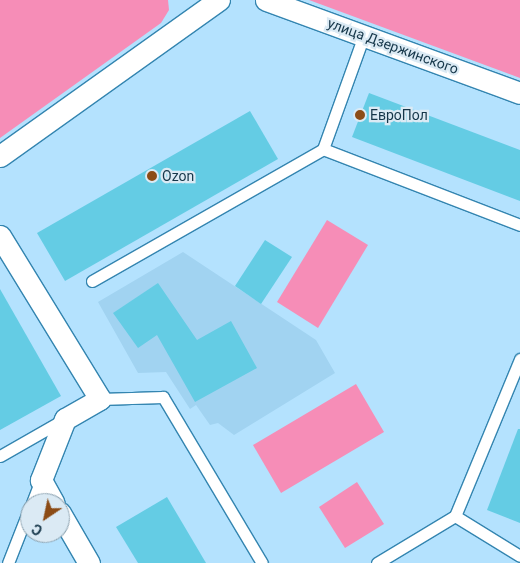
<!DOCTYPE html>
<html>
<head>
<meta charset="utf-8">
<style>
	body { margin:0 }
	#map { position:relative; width:520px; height:563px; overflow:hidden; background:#b4e2fe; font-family:Roboto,sans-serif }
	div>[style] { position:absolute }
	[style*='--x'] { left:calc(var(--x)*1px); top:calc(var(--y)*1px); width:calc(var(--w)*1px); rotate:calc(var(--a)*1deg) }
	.built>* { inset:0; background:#a1d3f1 }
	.green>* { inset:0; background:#f68db7 }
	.building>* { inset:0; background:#64cce4 }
	.roads { filter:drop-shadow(1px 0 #3485b0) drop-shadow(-1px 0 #3485b0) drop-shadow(0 1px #3485b0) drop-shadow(0 -1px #3485b0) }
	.lane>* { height:11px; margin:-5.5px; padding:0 5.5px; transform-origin:5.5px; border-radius:5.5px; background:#fff }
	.street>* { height:21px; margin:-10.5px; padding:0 10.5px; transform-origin:10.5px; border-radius:10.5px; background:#fff }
	.dots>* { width:14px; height:14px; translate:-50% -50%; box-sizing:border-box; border:2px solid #dbeaf4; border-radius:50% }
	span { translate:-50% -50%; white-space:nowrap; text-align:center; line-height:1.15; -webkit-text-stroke:4.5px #dbeaf4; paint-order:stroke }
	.street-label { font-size:14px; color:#153649 }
	.poi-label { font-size:14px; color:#153649 }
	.left { translate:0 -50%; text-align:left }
	.north { position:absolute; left:20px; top:493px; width:50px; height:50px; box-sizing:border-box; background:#dbeaf4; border:1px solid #8ca2b0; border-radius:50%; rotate:214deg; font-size:14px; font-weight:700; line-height:20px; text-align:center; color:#153649 }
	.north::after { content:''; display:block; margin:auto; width:18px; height:22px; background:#8c4c16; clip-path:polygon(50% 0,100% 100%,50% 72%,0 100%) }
</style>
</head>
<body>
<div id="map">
	<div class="built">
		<div style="clip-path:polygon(183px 252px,316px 340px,335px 373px,234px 435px,218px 423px,210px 425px,196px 405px,190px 409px,166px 372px,138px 373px,98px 302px)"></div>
	</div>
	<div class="green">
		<div style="clip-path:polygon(0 0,168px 0,169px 10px,161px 23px,0 138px)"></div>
		<div style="clip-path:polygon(309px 0,520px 0,520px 78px)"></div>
		<div style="clip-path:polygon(327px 220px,368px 245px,318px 328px,277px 302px)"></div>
		<div style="clip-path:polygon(356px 384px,384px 432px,281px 493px,253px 445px)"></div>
		<div style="clip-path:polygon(357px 482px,384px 524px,345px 548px,319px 507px)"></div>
	</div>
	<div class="building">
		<div style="clip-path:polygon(369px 93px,520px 150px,520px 201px,352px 137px)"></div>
		<div style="clip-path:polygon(250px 111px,278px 159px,65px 281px,37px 233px)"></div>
		<div style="clip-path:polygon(265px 240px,292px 257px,261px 304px,235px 286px)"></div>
		<div style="clip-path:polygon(158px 283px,197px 340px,231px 321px,257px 368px,195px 402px,157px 335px,138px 348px,113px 313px)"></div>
		<div style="clip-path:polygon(0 289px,61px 396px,0 430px)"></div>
		<div style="clip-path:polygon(518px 429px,520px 429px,520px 523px,487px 510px)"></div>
		<div style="clip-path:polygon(167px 497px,206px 563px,138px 563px,116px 527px)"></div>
	</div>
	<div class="roads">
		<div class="lane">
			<div style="--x:323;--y:149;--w:211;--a:21.1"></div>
			<div style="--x:92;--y:281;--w:266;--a:-29.7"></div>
			<div style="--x:323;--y:149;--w:121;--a:-70.2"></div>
			<div style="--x:100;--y:399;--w:63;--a:-1.8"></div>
			<div style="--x:163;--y:397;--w:193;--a:59.2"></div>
			<div style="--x:0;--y:456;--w:73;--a:-29.7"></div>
			<div style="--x:32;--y:503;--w:25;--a:-69"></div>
			<div style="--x:455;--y:516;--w:76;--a:31.6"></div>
			<div style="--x:8;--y:563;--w:60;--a:-68.6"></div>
			<div style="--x:377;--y:563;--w:91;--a:-31.1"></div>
			<div style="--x:455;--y:516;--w:170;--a:-67.5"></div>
		</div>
		<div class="street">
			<div style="--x:266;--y:0;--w:270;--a:20.1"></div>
			<div style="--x:0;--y:156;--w:269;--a:-35.5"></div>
			<div style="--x:0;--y:236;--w:191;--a:58.5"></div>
			<div style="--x:100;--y:399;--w:40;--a:150.3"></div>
			<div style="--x:65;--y:419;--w:66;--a:111.5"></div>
			<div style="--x:41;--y:480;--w:26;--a:61"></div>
			<div style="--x:60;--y:513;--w:58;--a:59.9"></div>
		</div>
	</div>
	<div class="dots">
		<div style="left:360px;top:115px;background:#8c4c16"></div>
		<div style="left:152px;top:176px;background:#8c4c16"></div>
	</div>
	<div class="street-label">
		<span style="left:393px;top:46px;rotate:20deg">улица Дзержинского</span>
	</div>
	<div class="poi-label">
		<span class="left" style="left:370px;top:115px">ЕвроПол</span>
		<span class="left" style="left:162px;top:176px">Ozon</span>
	</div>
	<div class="north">С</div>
</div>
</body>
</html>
